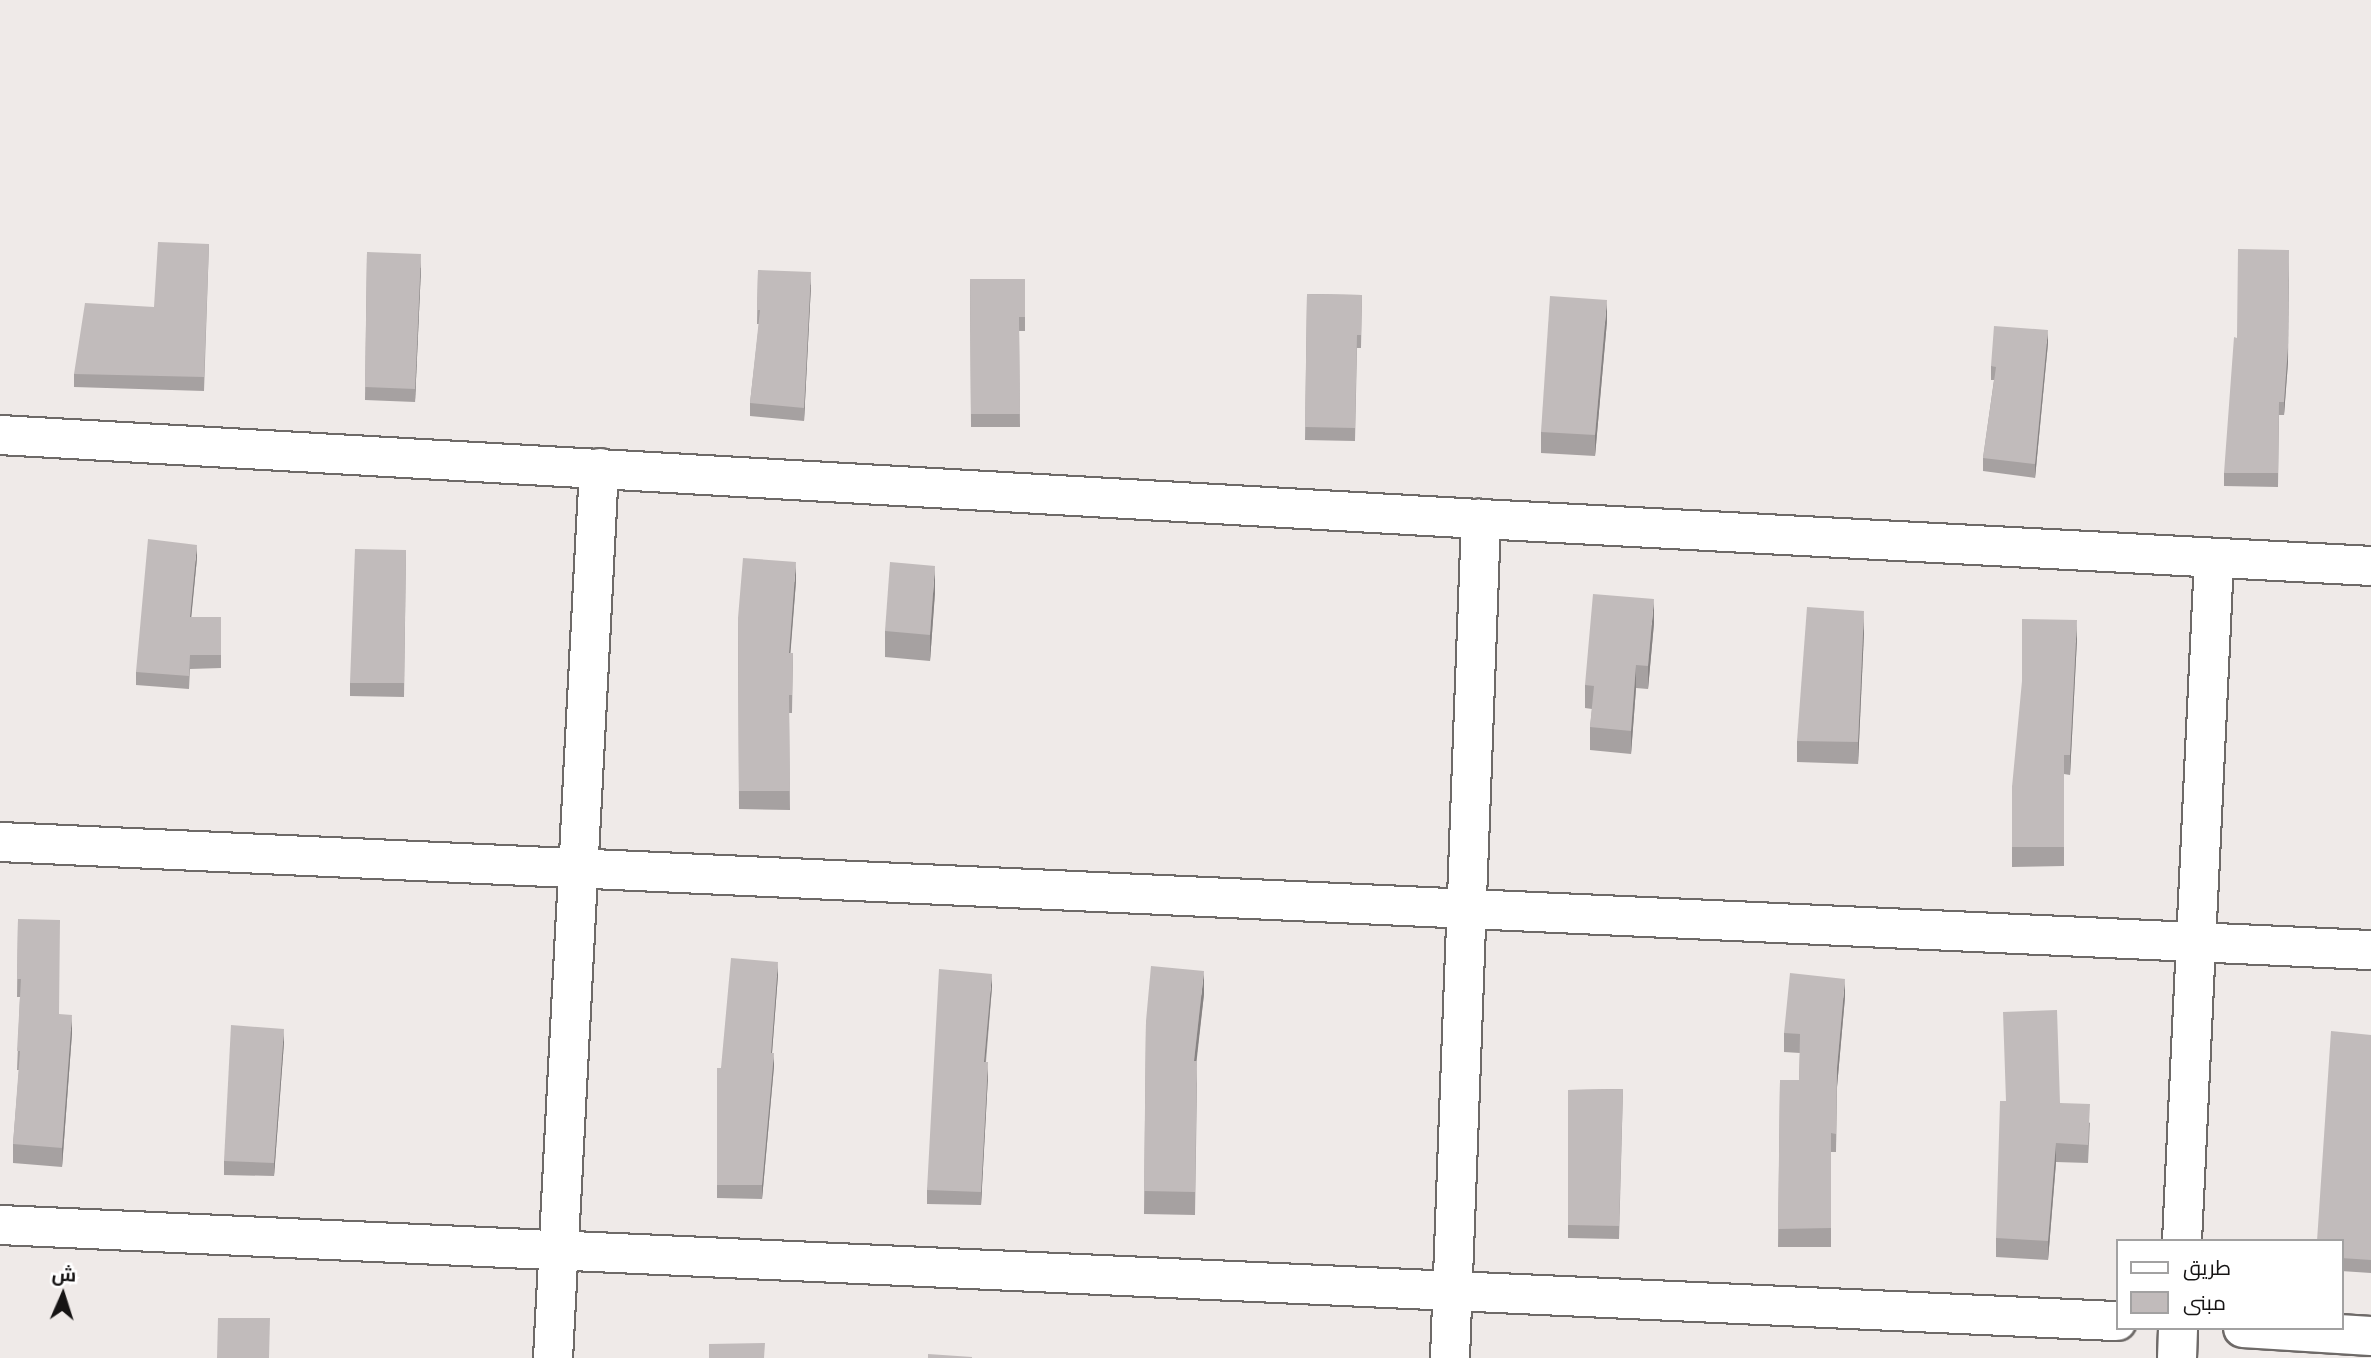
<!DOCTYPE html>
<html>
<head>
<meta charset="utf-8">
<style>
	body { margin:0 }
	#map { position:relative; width:2371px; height:1358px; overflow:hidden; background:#efeae8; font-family:"Public Sans",Cairo,sans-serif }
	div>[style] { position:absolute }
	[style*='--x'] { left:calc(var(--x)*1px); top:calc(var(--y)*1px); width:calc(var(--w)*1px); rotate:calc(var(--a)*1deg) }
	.roads { filter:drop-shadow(2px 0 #6e6a68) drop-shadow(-2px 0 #6e6a68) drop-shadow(0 2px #6e6a68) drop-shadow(0 -2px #6e6a68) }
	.minor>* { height:38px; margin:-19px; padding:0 19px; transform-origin:19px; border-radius:19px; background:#fff }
	.wall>* { inset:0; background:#a6a1a1 }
	.shaded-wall>* { inset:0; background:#878383 }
	.building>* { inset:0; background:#c1bbbb }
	span { translate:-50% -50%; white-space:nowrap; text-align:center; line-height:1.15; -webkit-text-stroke:5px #fff; paint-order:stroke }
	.legend { position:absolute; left:2116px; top:1239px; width:228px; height:91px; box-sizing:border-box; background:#fff; border:2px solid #a2a1a1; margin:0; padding:9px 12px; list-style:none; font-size:21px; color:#161414 }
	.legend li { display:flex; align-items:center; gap:14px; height:35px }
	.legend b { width:35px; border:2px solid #a2a1a1 }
	.north { position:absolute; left:28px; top:1260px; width:70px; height:70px; -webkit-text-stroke:5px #fff; paint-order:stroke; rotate:3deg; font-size:19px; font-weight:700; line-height:28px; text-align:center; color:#161414 }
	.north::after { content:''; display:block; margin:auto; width:24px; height:32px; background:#161414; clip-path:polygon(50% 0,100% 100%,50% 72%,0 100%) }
</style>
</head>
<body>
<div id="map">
	<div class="roads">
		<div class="minor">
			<div style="--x:0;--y:435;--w:1483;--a:3.25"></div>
			<div style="--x:1481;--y:519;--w:891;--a:3.02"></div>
			<div style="--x:0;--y:842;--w:2373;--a:2.61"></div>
			<div style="--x:0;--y:1225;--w:2119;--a:2.6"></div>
			<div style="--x:2182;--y:1241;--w:683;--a:-87.31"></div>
			<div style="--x:2243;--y:1328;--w:128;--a:3.6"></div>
			<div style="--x:553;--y:1358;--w:891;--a:-87.04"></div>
			<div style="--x:1450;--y:1358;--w:840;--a:-87.88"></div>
			<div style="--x:2177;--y:1358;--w:30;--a:-88"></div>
		</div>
	</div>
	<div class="wall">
		<div style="clip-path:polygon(209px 244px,204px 391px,74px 387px,74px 374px,154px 307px)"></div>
		<div style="clip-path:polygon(367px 252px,421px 268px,415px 402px,365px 400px)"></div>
		<div style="clip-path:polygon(758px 270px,811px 285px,804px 421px,750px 416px,750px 403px,759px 324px,757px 324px)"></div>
		<div style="clip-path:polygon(970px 279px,1025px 279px,1025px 331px,1019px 331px,1020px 427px,971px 427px)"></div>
		<div style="clip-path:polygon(1307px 294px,1362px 295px,1361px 348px,1357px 348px,1355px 441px,1305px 440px)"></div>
		<div style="clip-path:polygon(1607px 321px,1595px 456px,1541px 453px,1541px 432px)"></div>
		<div style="clip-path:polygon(2048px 343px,2035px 478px,1983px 471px,1983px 458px,1994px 380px,1991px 380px,1991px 366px)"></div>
		<div style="clip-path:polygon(2288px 362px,2284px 415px,2279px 415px,2278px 487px,2224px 486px,2224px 473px)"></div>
		<div style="clip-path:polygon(406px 550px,404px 697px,350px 696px,350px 683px)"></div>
		<div style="clip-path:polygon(197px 558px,191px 617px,221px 617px,221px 668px,190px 669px,189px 689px,136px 685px,136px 672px)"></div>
		<div style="clip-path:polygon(796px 581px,790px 653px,793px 653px,792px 713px,789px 713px,790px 810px,739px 809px,738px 618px)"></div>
		<div style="clip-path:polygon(935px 592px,930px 661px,885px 657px,885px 631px)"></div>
		<div style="clip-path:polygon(1654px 623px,1648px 689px,1636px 688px,1631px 754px,1590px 750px,1590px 727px,1592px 709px,1585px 708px,1585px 685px)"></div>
		<div style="clip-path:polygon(1864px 632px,1858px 764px,1797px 762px,1797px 741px)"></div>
		<div style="clip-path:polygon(2077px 639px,2070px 775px,2064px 774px,2064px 866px,2012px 867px,2012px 787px)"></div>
		<div style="clip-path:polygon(18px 919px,59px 1014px,72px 1033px,62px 1167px,13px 1163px,13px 1144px,19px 1070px,17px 1070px,20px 997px,17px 997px)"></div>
		<div style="clip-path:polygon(778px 975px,772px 1053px,774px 1066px,762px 1199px,717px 1198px,717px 1068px,721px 1068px)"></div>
		<div style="clip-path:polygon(992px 987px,986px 1062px,988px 1076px,981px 1205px,927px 1204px,927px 1190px)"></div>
		<div style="clip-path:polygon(1204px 994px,1196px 1061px,1197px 1084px,1195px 1215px,1144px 1214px,1146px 1021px)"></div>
		<div style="clip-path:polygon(1845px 997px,1837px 1087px,1836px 1152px,1831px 1152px,1831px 1247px,1778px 1247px,1780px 1080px,1799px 1080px,1800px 1053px,1784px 1052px,1784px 1033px)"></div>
		<div style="clip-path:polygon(2371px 1035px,2371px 1273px,2341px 1271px,2341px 1241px)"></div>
		<div style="clip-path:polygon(284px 1042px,274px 1176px,224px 1175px,224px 1161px)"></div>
		<div style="clip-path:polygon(1623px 1089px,1619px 1239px,1568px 1238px,1568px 1090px)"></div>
		<div style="clip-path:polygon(2060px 1103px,2090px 1123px,2088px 1163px,2056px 1162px,2048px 1260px,1996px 1257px,1996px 1238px)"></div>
	</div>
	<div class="shaded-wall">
		<div style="clip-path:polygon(2289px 250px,2288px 362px,2284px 415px,2284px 402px)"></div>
		<div style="clip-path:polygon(421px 254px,421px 268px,415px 402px,415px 389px)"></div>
		<div style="clip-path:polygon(811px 272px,811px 285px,804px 421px,804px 408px)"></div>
		<div style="clip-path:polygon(1607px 300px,1607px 321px,1595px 456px,1595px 435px)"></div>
		<div style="clip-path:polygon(2048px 330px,2048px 343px,2035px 478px,2035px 464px)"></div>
		<div style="clip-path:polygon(197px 545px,197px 558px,190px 630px,190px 617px)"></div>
		<div style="clip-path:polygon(796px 562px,796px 581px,789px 672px,789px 653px)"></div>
		<div style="clip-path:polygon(935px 566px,935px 592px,930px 661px,930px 635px)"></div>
		<div style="clip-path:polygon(1654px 599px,1654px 623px,1648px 689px,1648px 666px)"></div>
		<div style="clip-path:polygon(1864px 611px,1864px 632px,1858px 764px,1858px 742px)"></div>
		<div style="clip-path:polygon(2077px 620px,2077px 639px,2070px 775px,2070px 755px)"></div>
		<div style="clip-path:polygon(1636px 665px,1636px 688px,1631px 754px,1631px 731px)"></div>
		<div style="clip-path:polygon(778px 962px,778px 975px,771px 1066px,771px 1053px)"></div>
		<div style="clip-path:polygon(1204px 971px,1204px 994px,1194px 1084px,1194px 1061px)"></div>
		<div style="clip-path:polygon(992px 974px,992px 987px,984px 1076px,984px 1062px)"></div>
		<div style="clip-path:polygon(1845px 979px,1845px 997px,1837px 1087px,1836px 1152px,1837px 1068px)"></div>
		<div style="clip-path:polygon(72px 1015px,72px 1033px,62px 1167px,62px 1148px)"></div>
		<div style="clip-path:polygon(284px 1029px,284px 1042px,274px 1176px,274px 1163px)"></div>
		<div style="clip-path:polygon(774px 1053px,774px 1066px,762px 1199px,762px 1185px)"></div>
		<div style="clip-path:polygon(988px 1062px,988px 1076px,981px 1205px,981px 1192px)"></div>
		<div style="clip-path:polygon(2056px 1143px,2056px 1162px,2048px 1260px,2048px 1241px)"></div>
	</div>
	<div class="building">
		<div style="clip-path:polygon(158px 242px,209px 244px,204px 377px,74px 374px,85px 303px,154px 307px)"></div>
		<div style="clip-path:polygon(2238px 249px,2289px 250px,2288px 348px,2284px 402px,2279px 402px,2278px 473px,2224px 473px,2234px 337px,2237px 338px)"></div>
		<div style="clip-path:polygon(367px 252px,421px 254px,415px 389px,365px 387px)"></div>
		<div style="clip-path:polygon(758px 270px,811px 272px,804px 408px,750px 403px,760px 310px,757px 310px)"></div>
		<div style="clip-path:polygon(970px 279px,1025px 279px,1025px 317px,1019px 317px,1020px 414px,971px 414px)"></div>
		<div style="clip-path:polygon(1307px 294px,1362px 295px,1361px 335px,1357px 335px,1355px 428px,1305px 427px)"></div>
		<div style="clip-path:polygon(1550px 296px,1607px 300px,1595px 435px,1541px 432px)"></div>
		<div style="clip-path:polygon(1994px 326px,2048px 330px,2035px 464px,1983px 458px,1996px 367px,1991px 366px)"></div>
		<div style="clip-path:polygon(148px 539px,197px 545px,190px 617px,221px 617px,221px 655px,190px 655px,189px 676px,136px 672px)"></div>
		<div style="clip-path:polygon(355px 549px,406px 550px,404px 683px,350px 683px)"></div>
		<div style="clip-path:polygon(743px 558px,796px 562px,789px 653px,793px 653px,792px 695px,789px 695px,790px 791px,739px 791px,738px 618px)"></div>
		<div style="clip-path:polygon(890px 562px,935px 566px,930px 635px,885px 631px)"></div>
		<div style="clip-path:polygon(1593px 594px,1654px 599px,1648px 666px,1636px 665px,1631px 731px,1590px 727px,1594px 686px,1585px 685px)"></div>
		<div style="clip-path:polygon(1807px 607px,1864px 611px,1858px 742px,1797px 741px)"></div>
		<div style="clip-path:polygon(2022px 619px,2077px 620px,2070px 755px,2064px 755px,2064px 847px,2012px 847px,2012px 787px,2022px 681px)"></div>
		<div style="clip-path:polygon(18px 919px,60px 920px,59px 1014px,72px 1015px,62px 1148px,13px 1144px,20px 1051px,17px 1051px,21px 979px,17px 979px)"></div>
		<div style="clip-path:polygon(731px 958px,778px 962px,771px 1053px,774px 1053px,762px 1185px,717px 1185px,717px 1068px,721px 1068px)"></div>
		<div style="clip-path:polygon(1151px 966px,1204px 971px,1194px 1061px,1197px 1061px,1195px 1192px,1144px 1191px,1146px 1021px)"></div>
		<div style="clip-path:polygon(939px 969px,992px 974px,984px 1062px,988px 1062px,981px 1192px,927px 1190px)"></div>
		<div style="clip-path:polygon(1790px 973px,1845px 979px,1837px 1068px,1836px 1134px,1831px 1133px,1831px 1228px,1778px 1229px,1780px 1080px,1799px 1080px,1800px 1034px,1784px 1033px)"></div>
		<div style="clip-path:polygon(2057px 1010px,2060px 1103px,2090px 1104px,2088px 1145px,2056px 1143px,2048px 1241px,1996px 1238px,2000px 1101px,2006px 1101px,2003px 1012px)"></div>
		<div style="clip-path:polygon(231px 1025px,284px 1029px,274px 1163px,224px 1161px)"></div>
		<div style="clip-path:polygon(2331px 1031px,2371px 1035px,2371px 1260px,2341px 1258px,2341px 1241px,2317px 1241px)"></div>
		<div style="clip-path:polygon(1623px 1089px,1619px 1226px,1568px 1225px,1568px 1090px)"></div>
		<div style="clip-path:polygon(218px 1318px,270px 1318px,269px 1358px,217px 1358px)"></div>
		<div style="clip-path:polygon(765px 1343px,764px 1358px,709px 1358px,709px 1344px)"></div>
		<div style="clip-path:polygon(928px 1354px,972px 1357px,972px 1358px,928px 1358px)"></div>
	</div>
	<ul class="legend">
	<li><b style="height:9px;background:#fff"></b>طريق</li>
	<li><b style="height:19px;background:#c1bbbb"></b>مبنى</li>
	</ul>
	<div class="north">ش</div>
</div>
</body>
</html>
